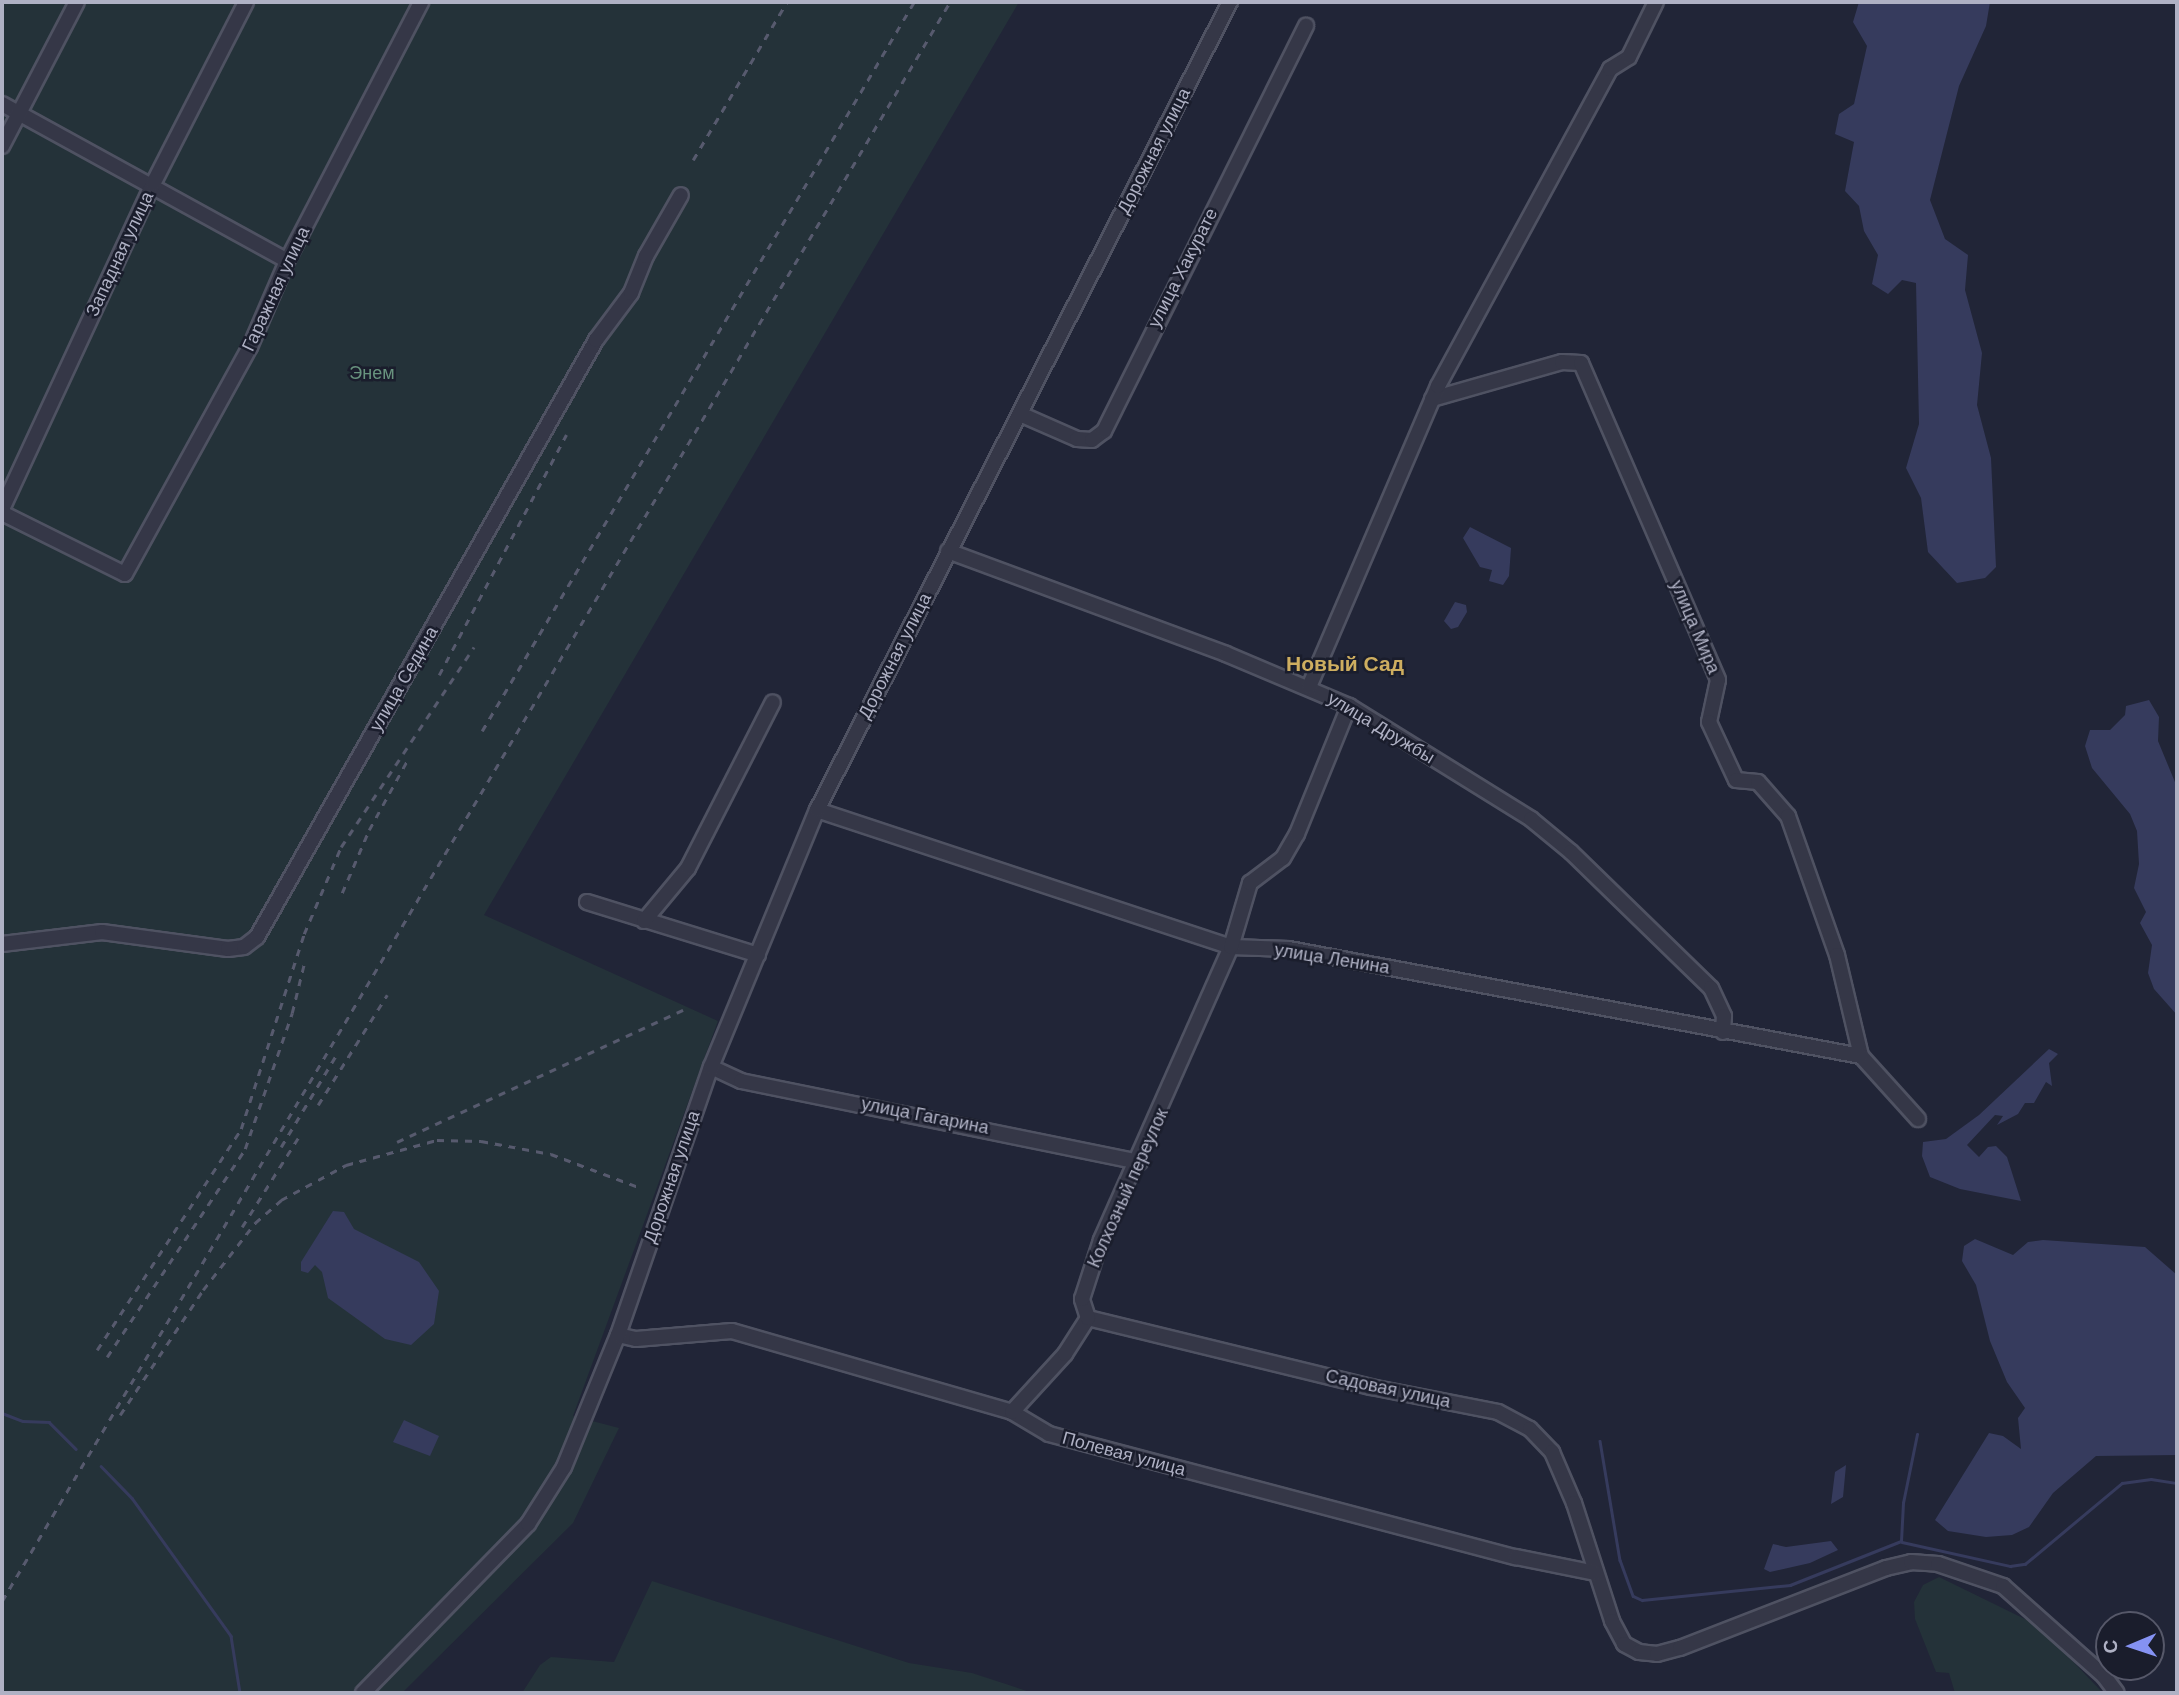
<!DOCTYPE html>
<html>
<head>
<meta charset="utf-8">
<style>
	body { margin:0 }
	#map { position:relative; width:2179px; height:1695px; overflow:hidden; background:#212537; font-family:Helvetica,sans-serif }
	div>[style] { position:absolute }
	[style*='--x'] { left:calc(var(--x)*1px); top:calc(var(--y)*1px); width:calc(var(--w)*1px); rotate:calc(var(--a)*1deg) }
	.green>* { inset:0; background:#243239 }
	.water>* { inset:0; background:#363b5d }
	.stream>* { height:2.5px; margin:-1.25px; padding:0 1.25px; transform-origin:1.25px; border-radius:1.25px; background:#363b5d }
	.roads { filter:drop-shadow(2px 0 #4f5262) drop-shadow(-2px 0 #4f5262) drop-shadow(0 2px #4f5262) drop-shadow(0 -2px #4f5262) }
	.minor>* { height:14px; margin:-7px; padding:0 7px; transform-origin:7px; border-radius:7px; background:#353747 }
	.rail>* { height:2.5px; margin-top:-1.25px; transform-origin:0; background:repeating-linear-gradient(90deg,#575a6e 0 7px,transparent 0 14px) }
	span { translate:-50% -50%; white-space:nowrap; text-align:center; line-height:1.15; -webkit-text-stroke:5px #1a1d2c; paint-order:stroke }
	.street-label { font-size:18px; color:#afb1c4 }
	.park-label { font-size:18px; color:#68937e }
	.quarter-label { font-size:21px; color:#ceae60; font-weight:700 }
	.frame { position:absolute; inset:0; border:4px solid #afb1c4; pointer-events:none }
	.north { position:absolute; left:2095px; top:1611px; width:70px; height:70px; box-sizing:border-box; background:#1a1d2c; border:2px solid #565869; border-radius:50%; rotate:268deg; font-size:19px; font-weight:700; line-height:28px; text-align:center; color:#afb1c4 }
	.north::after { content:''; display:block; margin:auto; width:24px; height:32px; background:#8592f3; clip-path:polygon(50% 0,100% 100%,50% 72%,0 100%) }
</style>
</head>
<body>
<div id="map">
	<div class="green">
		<div style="clip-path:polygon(2px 2px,1019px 2px,484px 915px,718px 1021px,573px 1416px,619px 1428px,573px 1523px,402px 1693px,2px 1693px)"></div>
		<div style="clip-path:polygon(1939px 1577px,2039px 1626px,2103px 1693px,1955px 1693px,1949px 1673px,1936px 1672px,1915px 1619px,1914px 1602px,1923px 1585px)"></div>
		<div style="clip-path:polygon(652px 1581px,909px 1663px,972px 1673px,1033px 1693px,522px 1693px,540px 1665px,551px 1657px,614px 1662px)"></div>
	</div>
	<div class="water">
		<div style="clip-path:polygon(1859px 2px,1990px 2px,1986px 26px,1959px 86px,1930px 200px,1945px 239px,1968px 255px,1965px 290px,1982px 353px,1977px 405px,1991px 458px,1996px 567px,1985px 578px,1957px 583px,1928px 552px,1921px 498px,1906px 468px,1919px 424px,1916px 283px,1902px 280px,1888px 294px,1872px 284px,1878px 255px,1864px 231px,1859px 206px,1845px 191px,1854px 142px,1835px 134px,1839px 114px,1854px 104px,1867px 46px,1853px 22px)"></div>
		<div style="clip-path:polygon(1470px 527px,1511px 548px,1509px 576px,1503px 585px,1489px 581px,1492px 570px,1480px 567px,1463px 538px)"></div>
		<div style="clip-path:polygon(1455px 602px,1466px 605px,1467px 612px,1458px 627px,1451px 629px,1444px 621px)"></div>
		<div style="clip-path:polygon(2149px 700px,2159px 717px,2158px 741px,2177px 787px,2177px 1015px,2154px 989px,2148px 973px,2152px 945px,2140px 923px,2146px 912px,2134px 888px,2139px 864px,2137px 831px,2130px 814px,2092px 768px,2085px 746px,2090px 730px,2110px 730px,2125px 715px,2126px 706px)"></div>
		<div style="clip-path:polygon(2049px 1049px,2058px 1054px,2049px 1063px,2052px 1086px,2046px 1082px,2034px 1103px,2025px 1103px,2018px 1114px,1997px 1125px,2003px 1116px,1995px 1115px,1967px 1145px,1979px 1157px,1988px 1147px,1996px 1146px,2007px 1157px,2021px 1201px,1960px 1189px,1930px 1177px,1922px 1156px,1923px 1142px,1946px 1139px,1979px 1115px)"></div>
		<div style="clip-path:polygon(333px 1211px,344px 1212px,354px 1229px,419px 1262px,439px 1291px,434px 1324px,411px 1345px,385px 1339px,328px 1298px,322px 1272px,315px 1265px,308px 1273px,301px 1271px,301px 1262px)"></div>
		<div style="clip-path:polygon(1975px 1239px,2013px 1255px,2028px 1242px,2043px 1240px,2145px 1247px,2177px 1275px,2177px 1455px,2096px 1456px,2053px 1493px,2029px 1527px,2012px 1535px,1986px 1537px,1948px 1531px,1935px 1520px,1989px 1433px,2003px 1436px,2021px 1449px,2018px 1418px,2025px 1408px,2007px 1382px,1990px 1341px,1976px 1285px,1962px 1261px,1964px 1246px)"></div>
		<div style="clip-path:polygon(404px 1420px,439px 1436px,430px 1456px,393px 1442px)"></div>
		<div style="clip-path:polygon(1846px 1465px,1843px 1497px,1831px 1504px,1835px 1472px)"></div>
		<div style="clip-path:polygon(1831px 1541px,1838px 1550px,1810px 1563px,1770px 1572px,1764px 1569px,1773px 1544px,1786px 1547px)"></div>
	</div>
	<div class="stream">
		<div style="--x:2;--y:1413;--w:22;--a:21"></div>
		<div style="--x:23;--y:1421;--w:26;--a:2"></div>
		<div style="--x:49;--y:1422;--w:38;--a:45"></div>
		<div style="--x:1600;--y:1441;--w:121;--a:80.5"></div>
		<div style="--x:1620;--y:1560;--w:38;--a:70"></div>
		<div style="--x:1633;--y:1596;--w:10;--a:24"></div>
		<div style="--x:1642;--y:1600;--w:149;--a:-5.8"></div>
		<div style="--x:1790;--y:1585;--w:119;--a:-21.6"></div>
		<div style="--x:1901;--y:1541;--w:38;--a:-87"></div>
		<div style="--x:1903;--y:1503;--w:70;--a:-78.5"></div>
		<div style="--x:101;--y:1466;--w:45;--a:45.9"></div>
		<div style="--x:132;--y:1498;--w:170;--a:54.3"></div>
		<div style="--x:231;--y:1636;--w:58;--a:81"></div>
		<div style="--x:1902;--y:1542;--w:111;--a:12.5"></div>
		<div style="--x:2010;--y:1566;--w:15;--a:-8"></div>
		<div style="--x:2025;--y:1564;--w:126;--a:-39.9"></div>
		<div style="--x:2122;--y:1483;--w:29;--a:-8"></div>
		<div style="--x:2151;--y:1479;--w:26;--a:9"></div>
	</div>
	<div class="roads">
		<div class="minor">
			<div style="--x:2;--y:104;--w:325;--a:28.8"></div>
			<div style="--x:2;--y:146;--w:162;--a:-62.5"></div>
			<div style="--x:1432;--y:399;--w:135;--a:-15.9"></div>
			<div style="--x:1562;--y:362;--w:19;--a:3"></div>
			<div style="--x:1581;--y:363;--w:345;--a:66.6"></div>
			<div style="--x:1718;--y:680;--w:43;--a:102.1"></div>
			<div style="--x:1709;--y:722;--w:64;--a:65"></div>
			<div style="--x:1736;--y:780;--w:22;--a:5"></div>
			<div style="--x:1758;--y:782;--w:45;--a:48.6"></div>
			<div style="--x:1788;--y:816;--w:147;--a:70.6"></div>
			<div style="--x:1837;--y:955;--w:104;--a:76.6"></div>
			<div style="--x:1861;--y:1056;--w:85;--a:47.9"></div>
			<div style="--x:1020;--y:414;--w:62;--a:23.7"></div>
			<div style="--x:1077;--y:439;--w:15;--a:4"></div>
			<div style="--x:1092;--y:440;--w:15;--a:-37"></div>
			<div style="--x:1104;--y:431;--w:453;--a:-63.5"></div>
			<div style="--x:2;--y:509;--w:358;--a:-65.1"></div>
			<div style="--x:153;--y:184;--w:204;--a:-62.9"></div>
			<div style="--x:2;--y:513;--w:137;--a:26.4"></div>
			<div style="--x:125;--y:574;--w:259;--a:-61.2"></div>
			<div style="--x:250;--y:347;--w:94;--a:-66.7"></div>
			<div style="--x:287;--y:261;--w:292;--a:-62.6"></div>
			<div style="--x:948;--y:551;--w:296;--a:20.3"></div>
			<div style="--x:1226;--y:654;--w:134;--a:22.9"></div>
			<div style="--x:1349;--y:706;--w:214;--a:31.8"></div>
			<div style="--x:1531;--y:819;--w:52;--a:39.5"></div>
			<div style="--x:1571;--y:852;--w:195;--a:44.2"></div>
			<div style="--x:1711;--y:988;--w:31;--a:65"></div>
			<div style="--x:1724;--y:1016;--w:16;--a:94"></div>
			<div style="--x:1309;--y:687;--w:327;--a:-66.8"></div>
			<div style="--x:1438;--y:386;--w:361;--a:-61.5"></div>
			<div style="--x:1610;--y:69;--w:22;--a:-32"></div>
			<div style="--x:1629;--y:57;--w:61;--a:-63.9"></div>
			<div style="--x:817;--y:810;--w:436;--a:18.3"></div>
			<div style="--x:1231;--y:947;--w:58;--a:2"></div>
			<div style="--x:1289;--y:949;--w:582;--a:10.6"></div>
			<div style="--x:587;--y:902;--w:179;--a:17.2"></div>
			<div style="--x:644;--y:921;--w:69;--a:-50.3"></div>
			<div style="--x:688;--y:868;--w:186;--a:-62.9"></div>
			<div style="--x:2;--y:944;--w:101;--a:-6.8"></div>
			<div style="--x:102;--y:932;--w:127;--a:7.7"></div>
			<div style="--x:228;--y:949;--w:16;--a:-7"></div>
			<div style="--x:244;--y:947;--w:16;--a:-38"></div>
			<div style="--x:257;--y:937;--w:687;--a:-60.41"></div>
			<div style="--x:596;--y:340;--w:59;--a:-53.3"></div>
			<div style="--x:631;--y:293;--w:40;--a:-68"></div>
			<div style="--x:646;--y:256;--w:70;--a:-60.2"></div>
			<div style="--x:711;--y:1067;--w:33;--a:25"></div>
			<div style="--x:741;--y:1081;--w:407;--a:11.5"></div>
			<div style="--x:1088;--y:1318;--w:291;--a:13.7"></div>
			<div style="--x:1371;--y:1387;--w:129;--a:11.1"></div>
			<div style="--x:1498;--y:1412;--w:36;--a:28"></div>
			<div style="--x:1530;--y:1429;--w:32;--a:46"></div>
			<div style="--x:1552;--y:1452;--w:56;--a:66.7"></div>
			<div style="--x:1574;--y:1503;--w:124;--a:72.1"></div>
			<div style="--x:1612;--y:1621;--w:26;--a:62"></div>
			<div style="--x:1624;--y:1644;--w:17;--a:28"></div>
			<div style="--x:1639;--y:1652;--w:18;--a:6"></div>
			<div style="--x:1657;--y:1654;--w:24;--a:-15"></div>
			<div style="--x:1680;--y:1648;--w:221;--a:-21.2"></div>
			<div style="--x:1886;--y:1568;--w:26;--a:-13"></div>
			<div style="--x:1911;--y:1562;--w:27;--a:4"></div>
			<div style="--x:1938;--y:1564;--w:69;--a:18.7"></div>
			<div style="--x:2003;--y:1586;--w:135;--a:41.7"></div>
			<div style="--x:2104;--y:1676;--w:21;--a:53"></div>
			<div style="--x:618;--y:1335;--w:18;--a:13"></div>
			<div style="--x:636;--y:1339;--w:96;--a:-4.8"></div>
			<div style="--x:732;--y:1331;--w:291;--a:16.1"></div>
			<div style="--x:1012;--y:1412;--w:43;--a:30.7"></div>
			<div style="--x:1049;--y:1434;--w:483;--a:14.8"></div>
			<div style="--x:1516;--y:1557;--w:81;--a:11.4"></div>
			<div style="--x:1012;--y:1412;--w:79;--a:-47.6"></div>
			<div style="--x:1065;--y:1354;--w:43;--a:-57.4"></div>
			<div style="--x:1088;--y:1318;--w:20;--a:-108"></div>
			<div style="--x:1082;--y:1299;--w:62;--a:-72.1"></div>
			<div style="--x:1101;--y:1240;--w:321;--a:-66.1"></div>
			<div style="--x:1231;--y:947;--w:67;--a:-73.5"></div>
			<div style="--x:1250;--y:883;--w:41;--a:-37.1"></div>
			<div style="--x:1283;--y:858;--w:28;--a:-60"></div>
			<div style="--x:1297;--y:834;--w:138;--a:-67.9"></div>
			<div style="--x:363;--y:1693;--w:236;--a:-45.7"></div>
			<div style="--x:528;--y:1524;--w:67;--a:-57.7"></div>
			<div style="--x:564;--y:1467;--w:143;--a:-67.8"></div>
			<div style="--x:618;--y:1335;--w:284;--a:-70.9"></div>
			<div style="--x:711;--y:1067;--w:278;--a:-67.6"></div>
			<div style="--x:817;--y:810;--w:907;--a:-62.93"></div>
		</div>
	</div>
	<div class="rail">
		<div style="--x:693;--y:160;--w:184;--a:-59.3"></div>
		<div style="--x:439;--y:675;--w:272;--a:-62.1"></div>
		<div style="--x:482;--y:731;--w:847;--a:-59.35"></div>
		<div style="--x:342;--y:893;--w:69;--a:-66.8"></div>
		<div style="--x:369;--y:830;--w:79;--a:-61.2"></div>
		<div style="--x:318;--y:1105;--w:130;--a:-57.9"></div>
		<div style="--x:397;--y:1142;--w:315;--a:-24.8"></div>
		<div style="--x:281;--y:1147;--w:105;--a:-59"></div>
		<div style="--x:242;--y:1227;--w:105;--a:-57.8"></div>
		<div style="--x:97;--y:1350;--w:264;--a:-56.9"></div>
		<div style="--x:241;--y:1129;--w:205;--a:-72.1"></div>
		<div style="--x:304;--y:934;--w:95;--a:-67"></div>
		<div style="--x:341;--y:847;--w:240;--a:-56.4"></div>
		<div style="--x:107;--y:1357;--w:250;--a:-56.4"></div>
		<div style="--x:245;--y:1149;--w:144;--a:-70.9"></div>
		<div style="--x:292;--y:1013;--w:50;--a:-76.2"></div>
		<div style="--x:120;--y:1415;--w:150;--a:-56.4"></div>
		<div style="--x:203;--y:1290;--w:85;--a:-52.2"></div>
		<div style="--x:255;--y:1223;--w:35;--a:-41"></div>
		<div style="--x:281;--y:1200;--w:74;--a:-28.3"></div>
		<div style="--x:346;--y:1165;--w:94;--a:-15.4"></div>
		<div style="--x:437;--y:1140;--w:44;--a:1.3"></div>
		<div style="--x:481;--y:1141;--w:71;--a:10.5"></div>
		<div style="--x:551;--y:1154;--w:96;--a:20.7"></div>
		<div style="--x:2;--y:1601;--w:1859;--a:-59.34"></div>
	</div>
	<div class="street-label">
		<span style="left:1154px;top:151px;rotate:-63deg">Дорожная улица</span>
		<span style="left:120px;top:254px;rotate:-65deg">Западная улица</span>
		<span style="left:1183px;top:268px;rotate:-63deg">улица Хакурате</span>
		<span style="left:276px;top:289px;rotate:-65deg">Гаражная улица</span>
		<span style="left:1695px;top:627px;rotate:67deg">улица Мира</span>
		<span style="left:895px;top:656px;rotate:-63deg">Дорожная улица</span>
		<span style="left:404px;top:679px;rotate:-60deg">улица Седина</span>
		<span style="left:1381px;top:728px;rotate:31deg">улица Дружбы</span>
		<span style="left:1332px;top:959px;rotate:9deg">улица Ленина</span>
		<span style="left:925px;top:1116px;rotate:11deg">улица Гагарина</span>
		<span style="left:672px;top:1177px;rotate:-71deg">Дорожная улица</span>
		<span style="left:1128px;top:1188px;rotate:-66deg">Колхозный переулок</span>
		<span style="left:1388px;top:1389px;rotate:12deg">Садовая улица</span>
		<span style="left:1124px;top:1454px;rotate:15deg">Полевая улица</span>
	</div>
	<div class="park-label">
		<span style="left:372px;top:373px">Энем</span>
	</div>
	<div class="quarter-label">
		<span style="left:1345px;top:664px">Новый Сад</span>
	</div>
	<div class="frame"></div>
	<div class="north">С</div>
</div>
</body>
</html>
